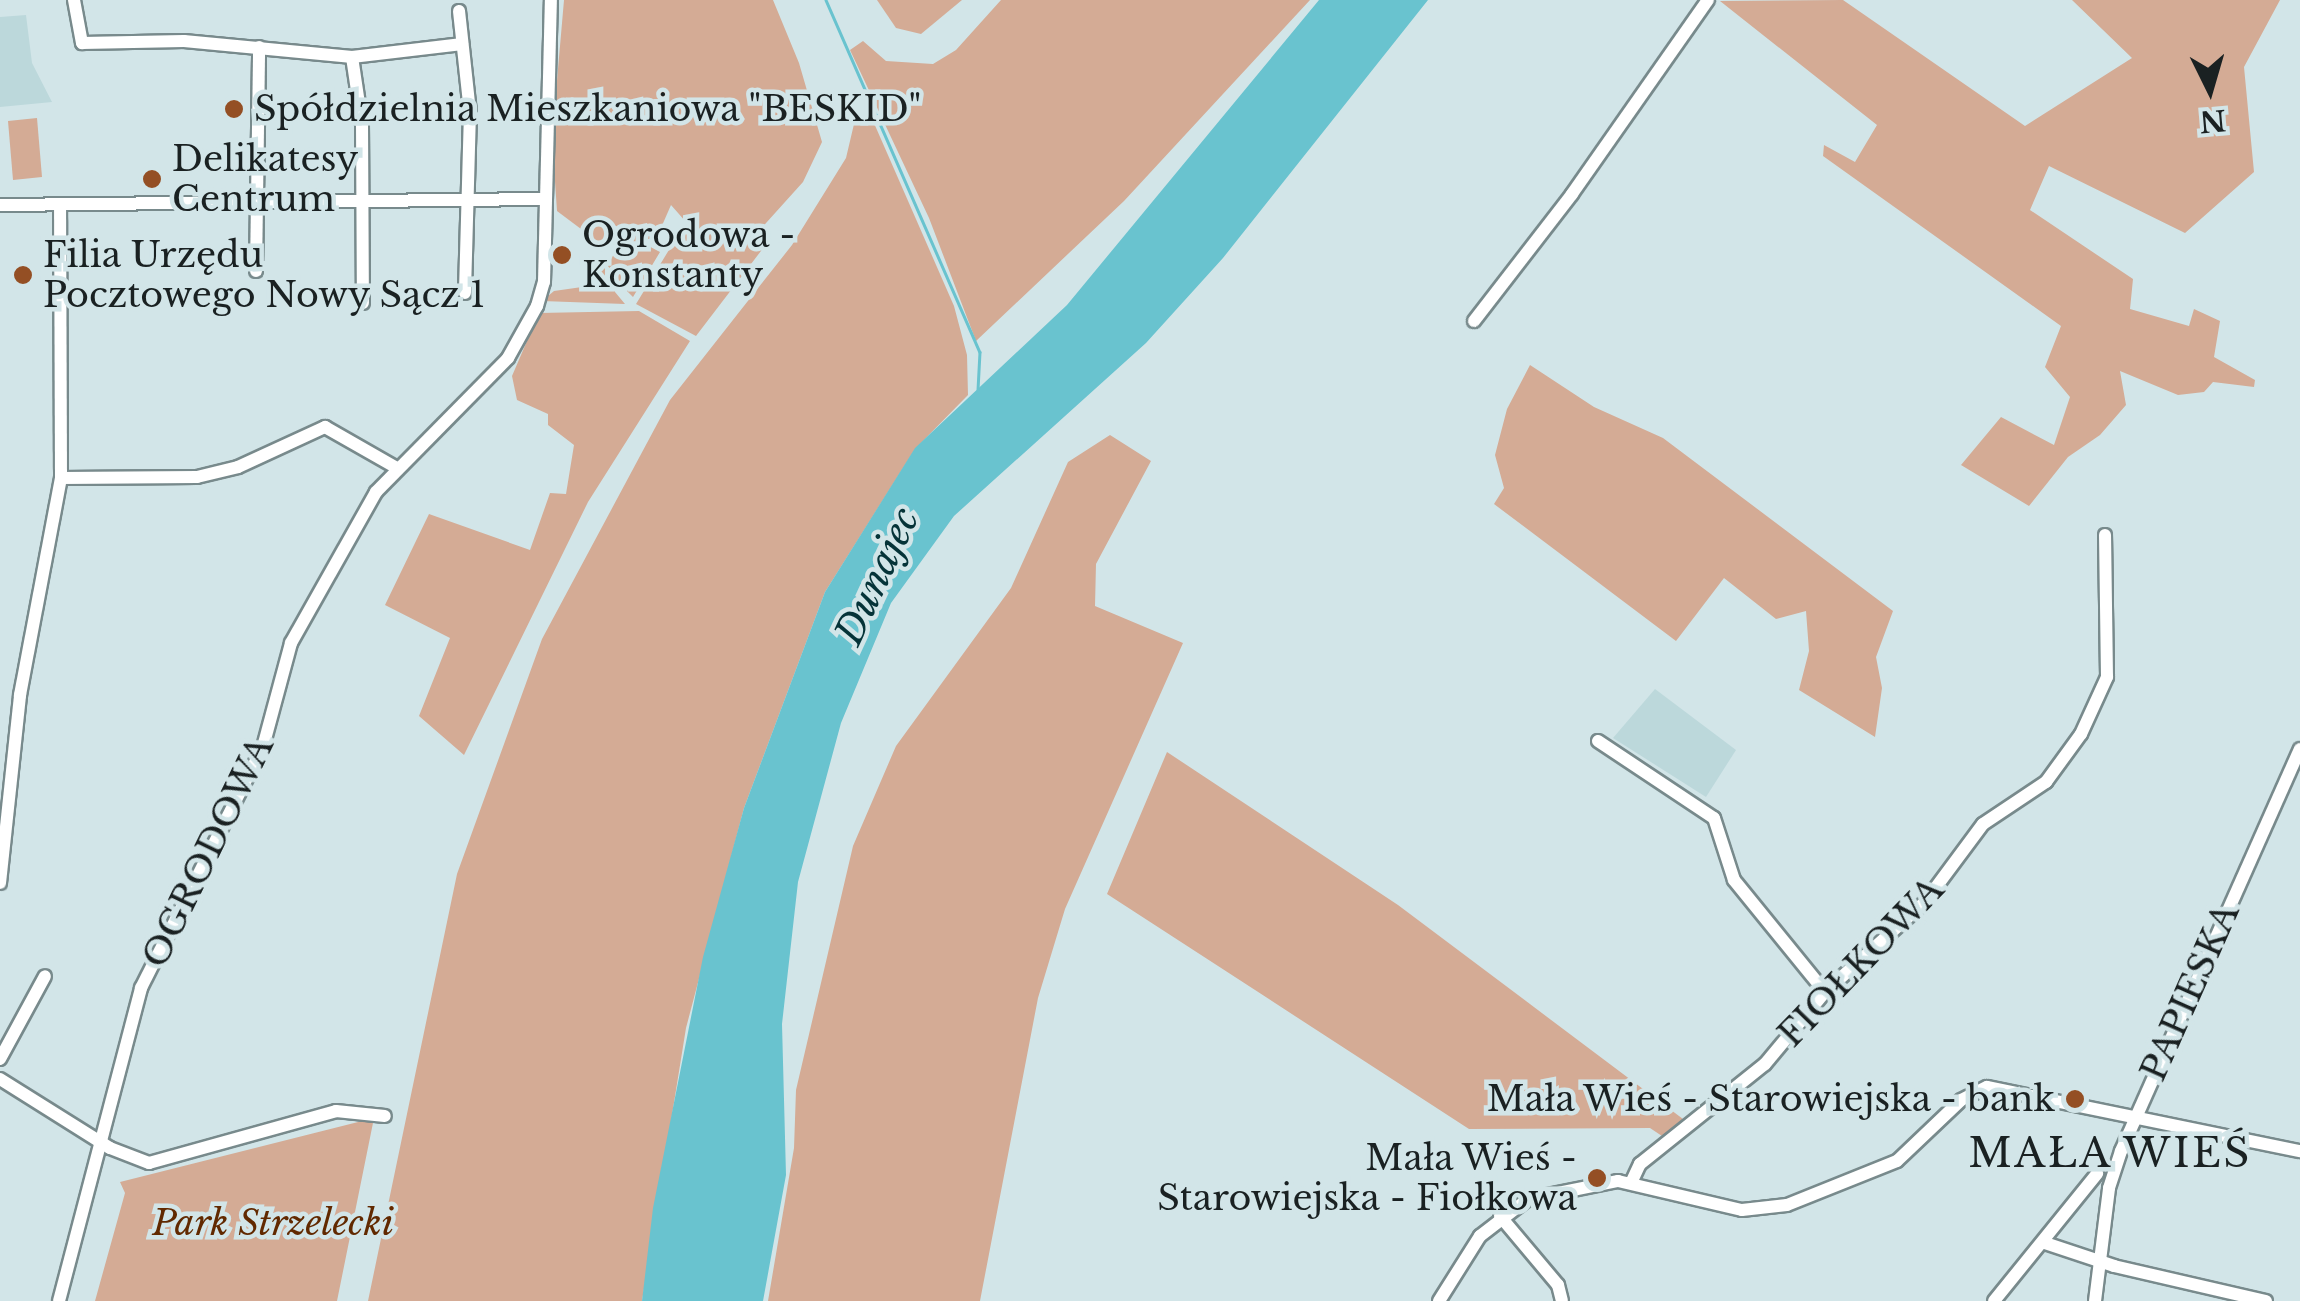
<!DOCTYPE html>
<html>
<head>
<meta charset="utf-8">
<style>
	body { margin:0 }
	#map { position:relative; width:2300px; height:1301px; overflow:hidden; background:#d2e5e8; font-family:"Libre Baskerville",serif }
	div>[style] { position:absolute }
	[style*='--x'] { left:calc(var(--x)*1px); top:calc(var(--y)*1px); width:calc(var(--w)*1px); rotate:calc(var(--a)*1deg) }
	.built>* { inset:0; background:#bcd8db }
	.green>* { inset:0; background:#d4ab95 }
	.water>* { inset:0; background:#69c3cf }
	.stream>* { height:2.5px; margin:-1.25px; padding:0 1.25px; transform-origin:1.25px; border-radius:1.25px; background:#69c3cf }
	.roads { filter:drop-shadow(2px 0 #788a8c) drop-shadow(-2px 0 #788a8c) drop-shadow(0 2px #788a8c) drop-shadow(0 -2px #788a8c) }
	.minor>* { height:12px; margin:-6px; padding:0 6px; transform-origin:6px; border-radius:6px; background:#fff }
	.dots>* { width:28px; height:28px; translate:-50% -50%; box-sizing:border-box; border:5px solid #d2e5e8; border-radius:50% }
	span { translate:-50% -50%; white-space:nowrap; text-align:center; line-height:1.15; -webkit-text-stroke:9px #d2e5e8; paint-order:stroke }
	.poi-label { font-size:35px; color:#1a2122 }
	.left { translate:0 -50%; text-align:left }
	.right { translate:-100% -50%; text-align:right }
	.street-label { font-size:35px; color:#1a2122 }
	.park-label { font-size:35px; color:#612900; font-style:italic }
	.water-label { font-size:38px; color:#053338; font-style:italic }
	.quarter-label { font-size:40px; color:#1a2122; letter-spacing:2.5px }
	.north { position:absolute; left:2160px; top:40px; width:100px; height:100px; -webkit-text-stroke:8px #d2e5e8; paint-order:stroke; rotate:175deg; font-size:28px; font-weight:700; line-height:40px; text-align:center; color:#1a2122 }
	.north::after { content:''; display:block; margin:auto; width:35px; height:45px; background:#1a2122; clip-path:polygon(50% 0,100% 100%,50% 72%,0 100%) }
</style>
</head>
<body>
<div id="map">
	<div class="built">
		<div style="clip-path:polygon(26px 15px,32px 63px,52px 102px,0 107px,0 17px)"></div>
		<div style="clip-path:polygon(1655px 689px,1736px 750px,1706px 797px,1613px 738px)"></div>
	</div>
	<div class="green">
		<div style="clip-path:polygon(564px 0,773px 0,799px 63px,822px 142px,803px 182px,747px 244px,764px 247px,696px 336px,636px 304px,686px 222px,671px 205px,657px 237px,639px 241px,660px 252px,633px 297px,627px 291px,639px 284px,641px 273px,633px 270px,620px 285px,608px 266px,618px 245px,601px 244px,557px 211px,552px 138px)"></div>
		<div style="clip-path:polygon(877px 0,962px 0,921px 34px,896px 28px)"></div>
		<div style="clip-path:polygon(1001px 0,1310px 0,1124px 201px,976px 341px,929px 218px,850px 50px,863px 41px,886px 61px,933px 64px,956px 50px)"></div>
		<div style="clip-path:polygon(1843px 0,2025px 126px,2132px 58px,2072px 0,2280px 0,2244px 67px,2254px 172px,2185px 233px,2049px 166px,2030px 210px,2133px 279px,2130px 309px,2189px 326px,2194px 309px,2220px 321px,2214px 357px,2255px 380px,2254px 387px,2213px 382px,2204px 392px,2178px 395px,2120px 371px,2126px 405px,2100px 435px,2068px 457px,2029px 506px,1961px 465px,2001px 417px,2054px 445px,2070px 397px,2045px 367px,2061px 326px,1823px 156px,1824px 145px,1855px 162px,1877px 125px,1720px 1px)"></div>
		<div style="clip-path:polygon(870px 114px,954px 306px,967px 355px,968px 395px,915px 449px,825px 592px,744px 808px,686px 1028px,642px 1301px,368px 1301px,457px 874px,542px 639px,670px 400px,792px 245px,846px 158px,854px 124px)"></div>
		<div style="clip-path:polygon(37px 118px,42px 177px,13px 180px,8px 121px)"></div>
		<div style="clip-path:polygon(605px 268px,605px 280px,625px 304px,542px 301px,554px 291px,582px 287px)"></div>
		<div style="clip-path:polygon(639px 311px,690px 341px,588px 502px,464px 755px,419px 716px,450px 638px,385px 605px,429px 514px,530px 550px,550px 493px,566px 494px,574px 445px,548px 425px,548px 414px,517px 400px,512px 376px,539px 313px)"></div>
		<div style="clip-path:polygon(1530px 365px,1594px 407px,1663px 438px,1893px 611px,1876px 657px,1882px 688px,1875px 737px,1799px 690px,1809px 651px,1806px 611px,1776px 619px,1724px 578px,1676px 641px,1494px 504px,1504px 488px,1495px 455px,1507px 409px)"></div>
		<div style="clip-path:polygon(1110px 435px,1151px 461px,1096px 564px,1095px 606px,1183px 643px,1065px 909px,1038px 998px,980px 1301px,768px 1301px,794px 1148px,796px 1090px,853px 846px,896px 746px,1011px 588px,1068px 462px)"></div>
		<div style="clip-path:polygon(1167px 752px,1398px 905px,1683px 1119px,1665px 1138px,1650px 1128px,1469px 1129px,1107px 894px)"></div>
		<div style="clip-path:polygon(374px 1118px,337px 1301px,95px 1301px,125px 1193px,120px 1182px)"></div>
	</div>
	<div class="water">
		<div style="clip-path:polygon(1319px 0,1428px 0,1223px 258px,1146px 343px,954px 516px,891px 603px,841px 723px,798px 882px,782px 1024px,786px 1175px,763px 1301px,642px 1301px,653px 1208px,703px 957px,744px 808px,825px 592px,915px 448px,1067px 305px)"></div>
	</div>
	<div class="stream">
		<div style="--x:826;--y:0;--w:384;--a:66.4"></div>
		<div style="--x:980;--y:352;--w:37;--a:93"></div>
	</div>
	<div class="roads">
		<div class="minor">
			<div style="--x:74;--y:0;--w:44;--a:79.5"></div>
			<div style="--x:82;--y:43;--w:102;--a:-1.1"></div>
			<div style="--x:184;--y:41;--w:169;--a:5.4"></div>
			<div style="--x:352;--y:57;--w:111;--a:-6.7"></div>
			<div style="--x:459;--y:11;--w:102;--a:83.8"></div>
			<div style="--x:470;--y:112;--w:181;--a:91.6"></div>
			<div style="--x:352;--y:57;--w:68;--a:81.5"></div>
			<div style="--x:362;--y:124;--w:179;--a:89.7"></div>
			<div style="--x:0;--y:205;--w:546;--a:-0.63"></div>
			<div style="--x:256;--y:271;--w:224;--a:-89.2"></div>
			<div style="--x:1474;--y:321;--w:160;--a:-52.3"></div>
			<div style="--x:1572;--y:194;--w:237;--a:-55"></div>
			<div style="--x:61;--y:478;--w:136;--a:-0.4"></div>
			<div style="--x:197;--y:477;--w:42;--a:-13.7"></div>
			<div style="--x:238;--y:467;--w:96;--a:-24.7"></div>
			<div style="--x:325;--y:427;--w:81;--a:29.7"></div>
			<div style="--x:1598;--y:741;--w:139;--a:33.6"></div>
			<div style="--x:1714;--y:818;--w:65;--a:72.1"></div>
			<div style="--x:1734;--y:880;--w:144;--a:50.9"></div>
			<div style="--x:0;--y:883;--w:189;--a:-83.9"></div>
			<div style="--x:20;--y:695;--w:221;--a:-79.3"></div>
			<div style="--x:61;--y:478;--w:274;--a:-90.2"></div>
			<div style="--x:0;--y:1059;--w:94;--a:-61.5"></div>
			<div style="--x:0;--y:1079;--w:130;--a:32.1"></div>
			<div style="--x:110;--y:1148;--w:42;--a:21"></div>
			<div style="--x:149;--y:1163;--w:194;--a:-15.5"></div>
			<div style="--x:336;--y:1111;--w:49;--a:5.8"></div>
			<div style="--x:1631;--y:1183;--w:21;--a:-65"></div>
			<div style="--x:1640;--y:1164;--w:160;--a:-38.7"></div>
			<div style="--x:1765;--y:1064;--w:94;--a:-50.2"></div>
			<div style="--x:1825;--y:992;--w:135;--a:-42"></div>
			<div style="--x:1925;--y:902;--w:97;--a:-53.4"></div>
			<div style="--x:1983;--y:824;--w:76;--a:-33.7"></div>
			<div style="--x:2046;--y:782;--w:59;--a:-53.9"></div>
			<div style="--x:2081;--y:734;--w:63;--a:-65.5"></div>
			<div style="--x:2107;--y:677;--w:142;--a:-90.8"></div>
			<div style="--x:1500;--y:1216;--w:90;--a:50"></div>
			<div style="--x:1558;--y:1285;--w:16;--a:76"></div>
			<div style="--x:2045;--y:1243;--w:73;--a:18.4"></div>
			<div style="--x:2114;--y:1266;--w:156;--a:13"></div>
			<div style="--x:59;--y:1301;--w:324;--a:-75.3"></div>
			<div style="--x:141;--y:988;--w:270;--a:-63.2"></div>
			<div style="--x:263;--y:747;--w:108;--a:-74.9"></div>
			<div style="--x:291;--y:643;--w:173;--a:-60.6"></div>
			<div style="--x:376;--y:492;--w:188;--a:-45.4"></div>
			<div style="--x:508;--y:358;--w:60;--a:-60.9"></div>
			<div style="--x:537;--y:306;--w:25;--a:-74"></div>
			<div style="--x:544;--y:282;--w:282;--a:-88.6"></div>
			<div style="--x:1439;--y:1301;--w:77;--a:-57.8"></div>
			<div style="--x:1480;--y:1236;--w:61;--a:-37.6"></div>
			<div style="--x:1528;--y:1199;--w:92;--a:-11.3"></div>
			<div style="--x:1618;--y:1181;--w:127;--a:13.2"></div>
			<div style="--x:1742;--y:1210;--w:45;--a:-6.3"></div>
			<div style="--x:1787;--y:1205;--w:118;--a:-21.8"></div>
			<div style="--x:1897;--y:1161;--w:88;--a:-43.6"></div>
			<div style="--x:1961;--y:1100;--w:29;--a:-27"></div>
			<div style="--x:1987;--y:1087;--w:319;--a:11.6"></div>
			<div style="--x:1994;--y:1301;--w:164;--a:-51"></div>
			<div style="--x:2095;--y:1301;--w:114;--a:-82.9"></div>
			<div style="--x:2109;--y:1188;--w:39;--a:-72"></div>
			<div style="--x:2121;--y:1151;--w:440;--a:-66"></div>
		</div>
	</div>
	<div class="dots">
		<div style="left:234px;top:109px;background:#944f24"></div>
		<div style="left:152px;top:179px;background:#944f24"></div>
		<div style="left:562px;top:255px;background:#944f24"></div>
		<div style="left:23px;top:275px;background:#944f24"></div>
		<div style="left:2075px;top:1099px;background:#944f24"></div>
		<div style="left:1597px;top:1178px;background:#944f24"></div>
	</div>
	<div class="poi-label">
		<span class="left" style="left:254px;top:109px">Spółdzielnia Mieszkaniowa "BESKID"</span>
		<span class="left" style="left:172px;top:179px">Delikatesy<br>Centrum</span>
		<span class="left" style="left:582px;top:255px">Ogrodowa -<br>Konstanty</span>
		<span class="left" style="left:43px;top:275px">Filia Urzędu<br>Pocztowego Nowy Sącz 1</span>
		<span class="right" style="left:2055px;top:1099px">Mała Wieś - Starowiejska - bank</span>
		<span class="right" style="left:1577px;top:1178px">Mała Wieś -<br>Starowiejska - Fiołkowa</span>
	</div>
	<div class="street-label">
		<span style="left:208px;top:852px;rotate:-64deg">OGRODOWA</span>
		<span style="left:1861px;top:962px;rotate:-46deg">FIOŁKOWA</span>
		<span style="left:2190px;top:992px;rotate:-66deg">PAPIESKA</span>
	</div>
	<div class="park-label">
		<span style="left:273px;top:1223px">Park Strzelecki</span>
	</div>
	<div class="water-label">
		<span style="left:877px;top:576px;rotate:-65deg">Dunajec</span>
	</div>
	<div class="quarter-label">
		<span style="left:2110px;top:1153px">MAŁA WIEŚ</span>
	</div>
	<div class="north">N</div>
</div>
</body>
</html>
